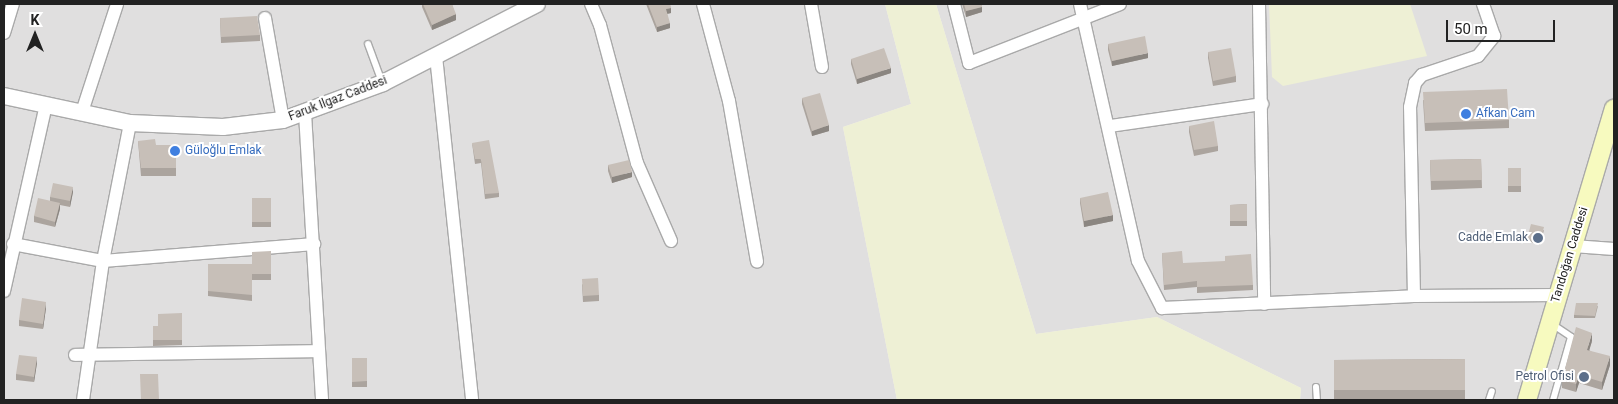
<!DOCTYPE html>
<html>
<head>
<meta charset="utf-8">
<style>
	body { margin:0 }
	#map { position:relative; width:1618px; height:404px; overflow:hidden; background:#f2efe9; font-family:Roboto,sans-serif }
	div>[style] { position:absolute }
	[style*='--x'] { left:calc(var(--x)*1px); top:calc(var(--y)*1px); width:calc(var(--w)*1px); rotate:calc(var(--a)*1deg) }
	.residential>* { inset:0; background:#e0dfdf }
	.farmland>* { inset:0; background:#eef0d5 }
	.roads { filter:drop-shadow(1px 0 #a9a9a9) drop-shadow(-1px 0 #a9a9a9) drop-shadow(0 1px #a9a9a9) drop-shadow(0 -1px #a9a9a9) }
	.service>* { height:6px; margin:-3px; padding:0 3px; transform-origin:3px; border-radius:3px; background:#fff }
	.minor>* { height:12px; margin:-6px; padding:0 6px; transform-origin:6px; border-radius:6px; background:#fff }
	.tertiary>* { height:16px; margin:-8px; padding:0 8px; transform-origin:8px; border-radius:8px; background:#fff }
	.secondary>* { height:18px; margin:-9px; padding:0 9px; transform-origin:9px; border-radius:9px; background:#f7fabf }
	.wall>* { inset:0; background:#aba49e }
	.shaded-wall>* { inset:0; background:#8b8681 }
	.building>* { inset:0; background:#c7bfb8 }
	.dots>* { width:14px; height:14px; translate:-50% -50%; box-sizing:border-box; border:2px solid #fff; border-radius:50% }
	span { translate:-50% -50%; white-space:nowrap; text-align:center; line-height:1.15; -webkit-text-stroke:4px #fff; paint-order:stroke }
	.street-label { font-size:12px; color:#222 }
	.shop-label { font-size:12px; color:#366cbe }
	.left { translate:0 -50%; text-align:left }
	.service-label { font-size:12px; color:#4e5e75 }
	.right { translate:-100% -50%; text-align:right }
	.frame { position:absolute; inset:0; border:5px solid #222; pointer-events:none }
	.north { position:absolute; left:10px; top:10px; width:50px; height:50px; -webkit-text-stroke:4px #fff; paint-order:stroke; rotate:0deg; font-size:14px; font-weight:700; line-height:20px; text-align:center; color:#222 }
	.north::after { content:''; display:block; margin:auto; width:18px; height:22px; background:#222; clip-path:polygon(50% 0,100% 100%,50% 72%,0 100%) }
	.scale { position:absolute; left:1446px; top:20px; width:109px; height:22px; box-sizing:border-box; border:2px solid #222; border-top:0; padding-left:6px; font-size:15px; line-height:18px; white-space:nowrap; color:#222; -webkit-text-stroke:4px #fff; paint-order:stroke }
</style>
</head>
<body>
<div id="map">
	<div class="residential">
		<div style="clip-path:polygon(4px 4px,885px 4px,911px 104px,843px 127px,897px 400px,4px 400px)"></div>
		<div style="clip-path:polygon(936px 4px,1614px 4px,1614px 400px,1300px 400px,1301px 388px,1157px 317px,1036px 334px)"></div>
	</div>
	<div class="farmland">
		<div style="clip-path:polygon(885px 4px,936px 4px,1036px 334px,1157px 317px,1301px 388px,1300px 400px,897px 400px,843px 127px,911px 104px)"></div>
		<div style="clip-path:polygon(1269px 4px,1410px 4px,1427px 56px,1283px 86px,1272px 77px)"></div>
	</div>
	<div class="roads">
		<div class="service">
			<div style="--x:368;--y:44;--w:40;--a:69.8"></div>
			<div style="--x:1552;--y:324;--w:23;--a:34"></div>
			<div style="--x:1571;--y:337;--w:66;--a:105.9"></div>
			<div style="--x:1316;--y:387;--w:13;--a:86"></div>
			<div style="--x:1489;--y:400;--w:9;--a:-72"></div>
		</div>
		<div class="minor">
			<div style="--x:591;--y:4;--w:23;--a:67"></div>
			<div style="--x:600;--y:25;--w:143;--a:75"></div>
			<div style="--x:637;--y:163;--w:85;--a:66.4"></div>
			<div style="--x:703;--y:4;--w:100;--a:75"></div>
			<div style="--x:729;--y:101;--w:163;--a:80.1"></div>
			<div style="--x:811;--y:4;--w:64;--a:80.1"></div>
			<div style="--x:954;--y:4;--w:61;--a:75.7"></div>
			<div style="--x:969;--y:63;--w:162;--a:-21.3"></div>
			<div style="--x:1080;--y:4;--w:263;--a:77.3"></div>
			<div style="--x:1138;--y:261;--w:53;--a:62.9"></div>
			<div style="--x:1162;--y:308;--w:252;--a:-2.7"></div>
			<div style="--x:1414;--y:296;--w:144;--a:-0.4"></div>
			<div style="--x:1259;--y:4;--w:300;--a:89"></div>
			<div style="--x:265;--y:18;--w:104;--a:80"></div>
			<div style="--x:4;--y:33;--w:30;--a:-73"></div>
			<div style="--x:436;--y:56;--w:346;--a:84"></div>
			<div style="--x:82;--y:112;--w:114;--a:-72"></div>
			<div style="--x:305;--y:113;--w:288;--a:86.6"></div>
			<div style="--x:1110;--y:126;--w:154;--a:-8.2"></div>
			<div style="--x:13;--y:244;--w:92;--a:10.7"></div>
			<div style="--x:103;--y:261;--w:212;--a:-4.6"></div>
			<div style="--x:1573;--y:246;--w:41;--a:4.2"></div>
			<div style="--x:4;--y:291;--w:191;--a:-77.3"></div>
			<div style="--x:1414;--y:296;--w:189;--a:-91.2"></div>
			<div style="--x:1410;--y:107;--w:25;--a:-78"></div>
			<div style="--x:1415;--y:83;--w:11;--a:-49"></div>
			<div style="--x:1422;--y:75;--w:59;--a:-18.7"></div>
			<div style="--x:1478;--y:56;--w:26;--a:-51"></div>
			<div style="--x:1494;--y:36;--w:34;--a:-109"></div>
			<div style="--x:75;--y:355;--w:244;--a:-0.9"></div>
			<div style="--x:83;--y:400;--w:140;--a:-81.8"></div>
			<div style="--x:103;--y:261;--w:141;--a:-78.9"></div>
		</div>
		<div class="tertiary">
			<div style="--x:4;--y:96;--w:129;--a:12.1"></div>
			<div style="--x:130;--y:123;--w:93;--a:2.5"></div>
			<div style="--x:223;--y:127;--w:60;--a:-6.7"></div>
			<div style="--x:283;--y:120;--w:107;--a:-20.3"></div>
			<div style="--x:383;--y:83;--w:173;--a:-27.2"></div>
		</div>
		<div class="secondary">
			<div style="--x:1527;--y:400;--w:304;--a:-73.4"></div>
		</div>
	</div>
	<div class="wall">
		<div style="clip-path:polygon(422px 4px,452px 4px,456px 20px,432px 30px,422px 7px)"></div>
		<div style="clip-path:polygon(646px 4px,670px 4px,671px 13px,667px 14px,670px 28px,657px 32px)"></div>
		<div style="clip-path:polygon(962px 4px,982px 4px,982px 12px,966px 17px)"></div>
		<div style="clip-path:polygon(220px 18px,260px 35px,260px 41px,221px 43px)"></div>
		<div style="clip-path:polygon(1108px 44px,1148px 58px,1112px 66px,1108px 50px)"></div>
		<div style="clip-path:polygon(1208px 52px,1236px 76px,1236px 82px,1213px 86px,1208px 58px)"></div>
		<div style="clip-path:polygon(851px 59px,891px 73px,857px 84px,851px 64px)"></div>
		<div style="clip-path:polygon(802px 98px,829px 131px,812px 136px,802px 104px)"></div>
		<div style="clip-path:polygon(1423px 100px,1509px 120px,1509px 128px,1425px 131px)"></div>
		<div style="clip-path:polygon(1189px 126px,1218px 146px,1218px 151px,1194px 156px,1189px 132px)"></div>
		<div style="clip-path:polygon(138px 141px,156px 145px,176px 145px,176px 176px,141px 176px)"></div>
		<div style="clip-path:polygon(472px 143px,499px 193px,499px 197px,485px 199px,481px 163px,475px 164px)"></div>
		<div style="clip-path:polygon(1481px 159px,1482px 188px,1431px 190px,1430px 160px)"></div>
		<div style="clip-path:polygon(608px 165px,632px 177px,612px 183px,608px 171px)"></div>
		<div style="clip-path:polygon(1508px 168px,1521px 168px,1521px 192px,1508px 192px)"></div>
		<div style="clip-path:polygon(73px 192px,70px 207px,60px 205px,60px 209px,55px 227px,34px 222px,34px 216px,50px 201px,50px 197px)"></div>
		<div style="clip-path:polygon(252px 198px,271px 198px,271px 227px,252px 227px)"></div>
		<div style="clip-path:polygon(1080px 198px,1113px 221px,1084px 227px,1080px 203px)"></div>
		<div style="clip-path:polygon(1247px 204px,1247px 226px,1230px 226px,1230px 205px)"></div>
		<div style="clip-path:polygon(1544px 230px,1540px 245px,1527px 241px,1527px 239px)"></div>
		<div style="clip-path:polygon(271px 251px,271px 280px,252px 280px,252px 301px,208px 296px,208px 291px,252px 264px)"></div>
		<div style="clip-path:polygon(1162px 253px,1183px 263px,1253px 285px,1253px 290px,1197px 293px,1197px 287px,1164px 290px)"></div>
		<div style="clip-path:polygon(582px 284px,599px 295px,599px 301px,583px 302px)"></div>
		<div style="clip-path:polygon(1598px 306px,1595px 318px,1574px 318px,1574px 315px)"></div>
		<div style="clip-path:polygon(46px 308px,43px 329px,19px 326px,19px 320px)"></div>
		<div style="clip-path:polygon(182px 313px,182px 345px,153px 346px,153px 326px,158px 326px)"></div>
		<div style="clip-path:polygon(1592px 341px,1589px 350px,1610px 365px,1602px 390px,1579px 383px,1576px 392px,1562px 388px,1562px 380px)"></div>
		<div style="clip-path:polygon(352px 358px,367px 358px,367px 387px,352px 387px)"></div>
		<div style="clip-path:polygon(1465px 359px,1465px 400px,1334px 400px,1334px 360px)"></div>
		<div style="clip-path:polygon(37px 363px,34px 382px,16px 380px,16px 374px)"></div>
	</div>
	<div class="shaded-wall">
		<div style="clip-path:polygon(982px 7px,982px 12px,966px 17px,966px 11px)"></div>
		<div style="clip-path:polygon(671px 8px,671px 13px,666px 14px,666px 9px)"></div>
		<div style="clip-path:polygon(456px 14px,456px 20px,432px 30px,432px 25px)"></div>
		<div style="clip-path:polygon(670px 23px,670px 28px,657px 32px,657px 27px)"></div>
		<div style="clip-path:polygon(1148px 53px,1148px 58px,1112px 66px,1112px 61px)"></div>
		<div style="clip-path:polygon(891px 68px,891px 73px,857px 84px,857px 79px)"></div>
		<div style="clip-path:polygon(829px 125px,829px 131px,812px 136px,812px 131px)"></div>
		<div style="clip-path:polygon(632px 172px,632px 177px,612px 183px,612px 177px)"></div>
		<div style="clip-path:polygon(73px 187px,73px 192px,70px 207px,70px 201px)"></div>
		<div style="clip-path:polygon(60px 203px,60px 209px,55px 227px,55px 222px)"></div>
		<div style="clip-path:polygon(1113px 215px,1113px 221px,1084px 227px,1084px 221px)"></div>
		<div style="clip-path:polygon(46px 302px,46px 308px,43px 329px,43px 324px)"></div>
		<div style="clip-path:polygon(1592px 333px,1592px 341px,1587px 358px,1587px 350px)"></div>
		<div style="clip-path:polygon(1610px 356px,1610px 365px,1602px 390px,1602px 382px)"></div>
		<div style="clip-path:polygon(37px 357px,37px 363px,34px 382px,34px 377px)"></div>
		<div style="clip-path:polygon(1579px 375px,1579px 383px,1576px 392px,1576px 384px)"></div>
	</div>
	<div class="building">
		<div style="clip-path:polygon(423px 4px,452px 4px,456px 14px,432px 25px)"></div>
		<div style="clip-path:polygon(648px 4px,670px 4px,671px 8px,666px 9px,670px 23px,657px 27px)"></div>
		<div style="clip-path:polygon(964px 4px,982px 4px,982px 7px,966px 11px)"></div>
		<div style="clip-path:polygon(257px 16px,260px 35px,221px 37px,220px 18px)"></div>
		<div style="clip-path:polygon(1145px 36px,1148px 53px,1112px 61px,1108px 44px)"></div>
		<div style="clip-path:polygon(884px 48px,891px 68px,857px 79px,851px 59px)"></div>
		<div style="clip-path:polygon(1231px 48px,1236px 76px,1213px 81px,1208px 52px)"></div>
		<div style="clip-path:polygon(1507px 89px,1509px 120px,1425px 123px,1423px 92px)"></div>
		<div style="clip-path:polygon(820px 93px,829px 125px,812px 131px,802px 98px)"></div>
		<div style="clip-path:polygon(1214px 121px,1218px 146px,1194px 150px,1189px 126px)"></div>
		<div style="clip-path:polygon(155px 139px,156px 145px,176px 145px,176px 168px,141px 168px,138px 141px)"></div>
		<div style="clip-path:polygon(489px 140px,499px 193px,485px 194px,481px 159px,475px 159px,472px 143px)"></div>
		<div style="clip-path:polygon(1481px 159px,1482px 180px,1431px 181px,1430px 160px)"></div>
		<div style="clip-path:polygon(629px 160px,632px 172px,612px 177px,608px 165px)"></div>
		<div style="clip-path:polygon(1508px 168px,1521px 168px,1521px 186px,1508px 186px)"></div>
		<div style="clip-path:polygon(53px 183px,73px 187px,70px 201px,50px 197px)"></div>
		<div style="clip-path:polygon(1108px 192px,1113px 215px,1084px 221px,1080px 198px)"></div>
		<div style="clip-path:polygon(38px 198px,60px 203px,55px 222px,34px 216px)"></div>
		<div style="clip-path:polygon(252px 198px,271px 198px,271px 222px,252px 222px)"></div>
		<div style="clip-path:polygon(1247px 204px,1247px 221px,1230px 221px,1230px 205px)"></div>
		<div style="clip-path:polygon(1531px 224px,1544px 227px,1540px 242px,1527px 239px)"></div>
		<div style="clip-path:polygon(271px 251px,271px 274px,252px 274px,252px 295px,208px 291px,208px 264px,252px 264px,252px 252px)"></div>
		<div style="clip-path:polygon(1182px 251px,1183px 263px,1225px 261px,1225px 256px,1251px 254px,1253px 285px,1197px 287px,1197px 281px,1164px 285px,1162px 253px)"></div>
		<div style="clip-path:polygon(598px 278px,599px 295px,583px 296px,582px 279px)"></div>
		<div style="clip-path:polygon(22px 298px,46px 302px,43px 324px,19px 320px)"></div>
		<div style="clip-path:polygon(1576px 303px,1598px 303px,1595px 316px,1574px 315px)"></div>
		<div style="clip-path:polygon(182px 313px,182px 340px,153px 340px,153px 326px,158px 326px,158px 314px)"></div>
		<div style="clip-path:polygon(1576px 327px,1592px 333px,1587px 350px,1610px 356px,1602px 382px,1579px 375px,1576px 384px,1562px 380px)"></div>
		<div style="clip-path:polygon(19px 355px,37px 357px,34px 377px,16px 374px)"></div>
		<div style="clip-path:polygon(352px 358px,367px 358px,367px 381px,352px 382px)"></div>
		<div style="clip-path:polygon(1465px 359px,1465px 390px,1334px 390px,1334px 360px)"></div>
		<div style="clip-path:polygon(140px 374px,158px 374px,159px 400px,141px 400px)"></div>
	</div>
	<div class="dots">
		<div style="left:1466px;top:114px;background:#3f7fe0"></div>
		<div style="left:175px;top:151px;background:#3f7fe0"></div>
		<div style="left:1538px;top:238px;background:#5c6f8a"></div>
		<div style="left:1584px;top:377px;background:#5c6f8a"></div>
	</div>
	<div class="street-label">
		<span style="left:338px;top:99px;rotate:-21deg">Faruk Ilgaz Caddesi</span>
		<span style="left:1570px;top:255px;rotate:-73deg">Tandoğan Caddesi</span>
	</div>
	<div class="shop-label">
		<span class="left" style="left:1476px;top:114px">Afkan Cam</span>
		<span class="left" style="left:185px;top:151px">Güloğlu Emlak</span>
	</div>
	<div class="service-label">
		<span class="right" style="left:1528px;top:238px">Cadde Emlak</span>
		<span class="right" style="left:1574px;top:377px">Petrol Ofisi</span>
	</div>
	<div class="frame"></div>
	<div class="north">K</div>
	<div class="scale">50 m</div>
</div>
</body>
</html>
